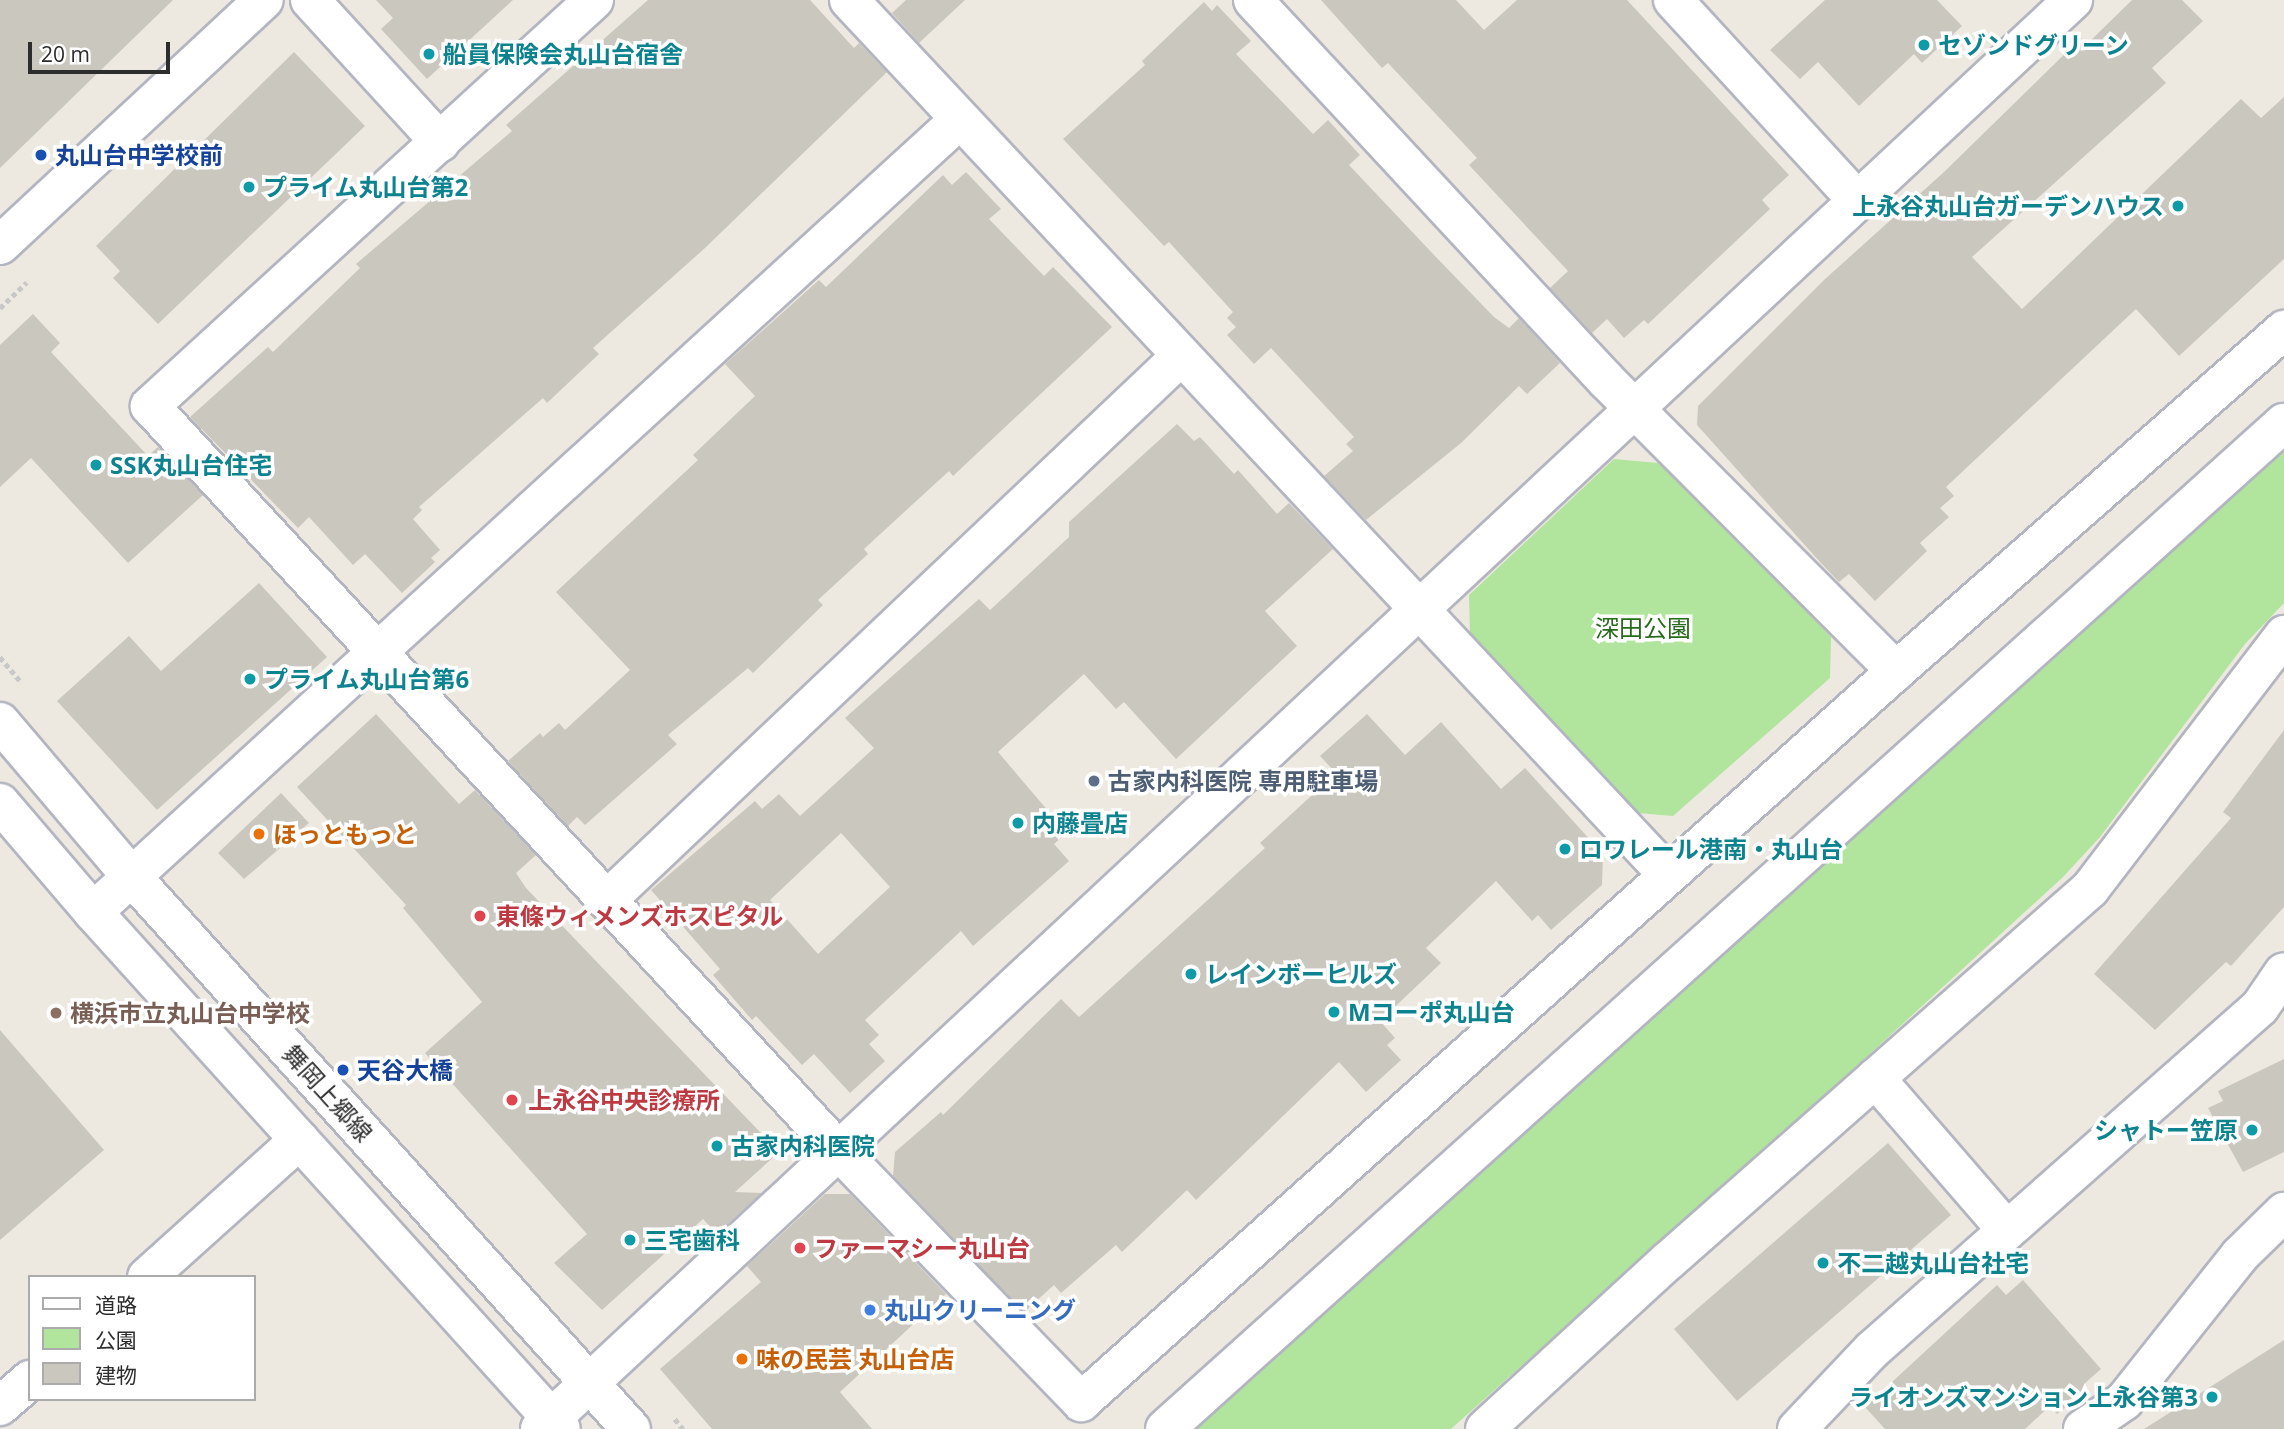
<!DOCTYPE html>
<html>
<head>
<meta charset="utf-8">
<style>
	body { margin:0 }
	#map { position:relative; width:2284px; height:1429px; overflow:hidden; background:#eee9e0; font-family:"Open Sans","Noto Sans JP",sans-serif }
	div>[style] { position:absolute }
	[style*='--x'] { left:calc(var(--x)*1px); top:calc(var(--y)*1px); width:calc(var(--w)*1px); rotate:calc(var(--a)*1deg) }
	.green>* { inset:0; background:#b1e49d }
	.building>* { inset:0; background:#cac7be }
	.path>* { height:4.5px; margin-top:-2.25px; transform-origin:0; background:repeating-linear-gradient(90deg,#c8c8c8 0 5px,transparent 0 8.5px) }
	.roads { filter:drop-shadow(2px 0 #b3b5c0) drop-shadow(-2px 0 #b3b5c0) drop-shadow(0 2px #b3b5c0) drop-shadow(0 -2px #b3b5c0) }
	.minor>* { height:38px; margin:-19px; padding:0 19px; transform-origin:19px; border-radius:19px; background:#fff }
	.dots>* { width:19px; height:19px; translate:-50% -50%; box-sizing:border-box; border:4px solid #fff; border-radius:50% }
	span { translate:-50% -50%; white-space:nowrap; text-align:center; line-height:1.15; -webkit-text-stroke:7px #fff; paint-order:stroke }
	.culture-label { font-size:24px; color:#0d838f; font-weight:700 }
	.left { translate:0 -50%; text-align:left }
	.right { translate:-100% -50%; text-align:right }
	.transit-label { font-size:24px; color:#164399; font-weight:700 }
	.park-label { font-size:24px; color:#276c1b }
	.service-label { font-size:24px; color:#4e5e75; font-weight:700 }
	.food-label { font-size:24px; color:#c56008; font-weight:700 }
	.health-label { font-size:24px; color:#be3a42; font-weight:700 }
	.education-label { font-size:24px; color:#785e54; font-weight:700 }
	.street-label { font-size:24px; color:#2d2d2d }
	.shop-label { font-size:24px; color:#366cbe; font-weight:700 }
	.legend { position:absolute; left:28px; top:1275px; width:228px; height:126px; box-sizing:border-box; background:#fff; border:2px solid #ababab; margin:0; padding:9px 12px; list-style:none; font-size:21px; color:#2d2d2d }
	.legend li { display:flex; align-items:center; gap:14px; height:35px }
	.legend b { width:35px; border:2px solid #ababab }
	.scale { position:absolute; left:28px; top:42px; width:142px; height:32px; box-sizing:border-box; border:4px solid #2d2d2d; border-top:0; padding-left:9px; font-size:21px; line-height:24px; white-space:nowrap; color:#2d2d2d; -webkit-text-stroke:5px #fff; paint-order:stroke }
</style>
</head>
<body>
<div id="map">
	<div class="green">
		<div style="clip-path:polygon(2284px 439px,2284px 603px,2245px 644px,2100px 837px,2063px 877px,1861px 1062px,1451px 1429px,1182px 1429px)"></div>
		<div style="clip-path:polygon(1614px 459px,1669px 464px,1831px 637px,1830px 678px,1673px 816px,1638px 813px,1470px 635px,1469px 595px)"></div>
	</div>
	<div class="building">
		<div style="clip-path:polygon(0 0,173px 0,0 168px)"></div>
		<div style="clip-path:polygon(376px 0,513px 0,427px 79px,381px 29px,393px 18px)"></div>
		<div style="clip-path:polygon(648px 0,810px 0,854px 48px,859px 43px,887px 72px,705px 248px,593px 348px,599px 354px,547px 403px,543px 398px,419px 507px,422px 510px,413px 519px,440px 550px,431px 558px,435px 562px,402px 593px,365px 554px,353px 565px,309px 517px,298px 528px,190px 417px,268px 347px,273px 352px,360px 268px,356px 264px,512px 131px,506px 125px)"></div>
		<div style="clip-path:polygon(906px 0,965px 0,919px 43px,892px 13px)"></div>
		<div style="clip-path:polygon(1321px 0,1456px 0,1484px 30px,1517px 0,1627px 0,1789px 175px,1762px 200px,1770px 209px,1648px 324px,1644px 320px,1624px 338px,1607px 319px,1592px 333px,1550px 288px,1568px 271px,1469px 165px,1477px 158px,1388px 63px,1382px 68px)"></div>
		<div style="clip-path:polygon(1825px 0,1937px 0,1962px 26px,1922px 63px,1914px 54px,1859px 106px,1818px 62px,1800px 79px,1770px 50px)"></div>
		<div style="clip-path:polygon(2132px 0,2182px 0,2203px 21px,2152px 68px,2166px 83px,1972px 257px,2022px 309px,2241px 99px,2261px 118px,2284px 97px,2284px 259px,2179px 356px,2136px 309px,1946px 487px,1954px 496px,1940px 508px,1949px 517px,1920px 543px,1927px 551px,1875px 601px,1849px 574px,1839px 582px,1820px 562px,1697px 425px,1698px 406px,1824px 280px,1944px 172px,2081px 38px,2087px 44px)"></div>
		<div style="clip-path:polygon(1204px 2px,1212px 11px,1217px 5px,1251px 41px,1236px 54px,1313px 134px,1328px 120px,1360px 155px,1349px 165px,1435px 256px,1494px 317px,1509px 328px,1519px 318px,1560px 363px,1527px 394px,1519px 386px,1461px 443px,1366px 520px,1324px 476px,1353px 451px,1346px 444px,1354px 437px,1271px 348px,1254px 364px,1227px 335px,1236px 327px,1227px 318px,1233px 312px,1169px 242px,1164px 246px,1063px 139px,1145px 65px,1142px 61px)"></div>
		<div style="clip-path:polygon(294px 52px,365px 126px,158px 324px,113px 278px,120px 271px,96px 246px)"></div>
		<div style="clip-path:polygon(966px 172px,1001px 209px,989px 219px,1044px 276px,1053px 267px,1112px 327px,953px 476px,949px 471px,864px 549px,868px 554px,818px 600px,823px 605px,753px 673px,748px 668px,668px 735px,677px 744px,585px 825px,577px 817px,568px 826px,508px 761px,540px 733px,543px 737px,559px 723px,565px 730px,630px 670px,556px 592px,698px 460px,693px 455px,755px 396px,725px 364px,819px 280px,826px 287px,943px 175px,952px 185px)"></div>
		<div style="clip-path:polygon(33px 314px,60px 343px,51px 352px,148px 456px,158px 447px,203px 495px,128px 563px,31px 458px,0 487px,0 345px)"></div>
		<div style="clip-path:polygon(evenodd,1177px 424px,1194px 441px,1200px 437px,1234px 474px,1238px 470px,1277px 514px,1289px 503px,1333px 549px,1265px 611px,1297px 646px,1176px 759px,1124px 702px,1116px 709px,1084px 674px,998px 752px,1067px 833px,1054px 844px,1069px 861px,973px 946px,961px 931px,865px 1020px,879px 1035px,869px 1044px,885px 1061px,850px 1093px,814px 1054px,802px 1065px,756px 1016px,752px 1020px,713px 975px,720px 969px,651px 890px,755px 801px,762px 809px,779px 794px,800px 816px,874px 748px,845px 718px,979px 599px,990px 610px,1069px 537px,1069px 522px,1177px 424px,841px 833px,890px 887px,818px 954px,770px 900px,841px 833px)"></div>
		<div style="clip-path:polygon(259px 583px,327px 657px,157px 810px,57px 701px,129px 636px,161px 671px)"></div>
		<div style="clip-path:polygon(376px 714px,459px 804px,475px 790px,536px 855px,516px 873px,526px 888px,779px 1152px,735px 1192px,762px 1193px,717px 1234px,703px 1219px,602px 1310px,554px 1263px,587px 1234px,425px 1053px,482px 1002px,403px 908px,406px 905px,297px 787px)"></div>
		<div style="clip-path:polygon(1367px 714px,1405px 755px,1441px 722px,1501px 789px,1525px 768px,1603px 854px,1602px 885px,1551px 930px,1538px 915px,1532px 921px,1496px 881px,1426px 948px,1441px 963px,1380px 1021px,1395px 1038px,1387px 1045px,1401px 1060px,1366px 1092px,1339px 1062px,1196px 1200px,1187px 1190px,1122px 1252px,1116px 1245px,1061px 1293px,1054px 1285px,1024px 1312px,893px 1176px,895px 1152px,941px 1112px,943px 1115px,1061px 999px,1079px 1017px,1265px 848px,1260px 843px,1336px 773px,1320px 756px)"></div>
		<div style="clip-path:polygon(2284px 730px,2284px 907px,2231px 966px,2226px 962px,2155px 1030px,2094px 974px,2231px 818px,2223px 812px)"></div>
		<div style="clip-path:polygon(281px 793px,309px 823px,244px 879px,218px 853px)"></div>
		<div style="clip-path:polygon(0 1030px,104px 1150px,0 1240px)"></div>
		<div style="clip-path:polygon(2284px 1059px,2284px 1152px,2243px 1172px,2208px 1108px,2223px 1101px,2218px 1091px)"></div>
		<div style="clip-path:polygon(1888px 1143px,1951px 1215px,1737px 1401px,1674px 1329px)"></div>
		<div style="clip-path:polygon(825px 1194px,850px 1194px,946px 1294px,840px 1392px,872px 1429px,712px 1429px,660px 1369px,761px 1282px,747px 1266px)"></div>
		<div style="clip-path:polygon(2023px 1280px,2101px 1369px,2084px 1384px,2088px 1389px,2057px 1414px,2050px 1406px,2025px 1429px,1885px 1429px,1865px 1407px,1997px 1285px,2006px 1295px)"></div>
		<div style="clip-path:polygon(2284px 1340px,2284px 1429px,2144px 1429px)"></div>
	</div>
	<div class="path">
		<div style="--x:0;--y:308;--w:37;--a:-44"></div>
		<div style="--x:0;--y:657;--w:34;--a:50"></div>
		<div style="--x:675;--y:1419;--w:13;--a:51"></div>
	</div>
	<div class="roads">
		<div class="minor">
			<div style="--x:310;--y:0;--w:193;--a:47.5"></div>
			<div style="--x:594;--y:0;--w:602;--a:137.56"></div>
			<div style="--x:150;--y:406;--w:1015;--a:47.24"></div>
			<div style="--x:839;--y:1151;--w:349;--a:46"></div>
			<div style="--x:1081;--y:1402;--w:1095;--a:-41.89"></div>
			<div style="--x:1896;--y:671;--w:517;--a:-41.31"></div>
			<div style="--x:849;--y:0;--w:1198;--a:46.89"></div>
			<div style="--x:1253;--y:0;--w:519;--a:47.11"></div>
			<div style="--x:1606;--y:380;--w:411;--a:45.1"></div>
			<div style="--x:1673;--y:0;--w:273;--a:47.4"></div>
			<div style="--x:0;--y:245;--w:360;--a:-42.9"></div>
			<div style="--x:0;--y:722;--w:204;--a:49.6"></div>
			<div style="--x:132;--y:877;--w:744;--a:47.89"></div>
			<div style="--x:0;--y:803;--w:143;--a:49.5"></div>
			<div style="--x:93;--y:912;--w:697;--a:47.85"></div>
			<div style="--x:607;--y:900;--w:791;--a:-43.46"></div>
			<div style="--x:93;--y:912;--w:1174;--a:-42.44"></div>
			<div style="--x:1875;--y:1078;--w:200;--a:49.1"></div>
			<div style="--x:147;--y:1277;--w:205;--a:-42"></div>
			<div style="--x:0;--y:1406;--w:40;--a:-41"></div>
			<div style="--x:540;--y:1429;--w:2096;--a:-42.99"></div>
			<div style="--x:1165;--y:1429;--w:1505;--a:-41.96"></div>
			<div style="--x:1485;--y:1429;--w:248;--a:-42.6"></div>
			<div style="--x:1668;--y:1261;--w:563;--a:-41.4"></div>
			<div style="--x:2090;--y:889;--w:320;--a:-52.6"></div>
			<div style="--x:1797;--y:1429;--w:109;--a:-46.5"></div>
			<div style="--x:1872;--y:1350;--w:518;--a:-41.48"></div>
			<div style="--x:2260;--y:1007;--w:42;--a:-55.6"></div>
			<div style="--x:2083;--y:1429;--w:50;--a:-34.3"></div>
			<div style="--x:2124;--y:1401;--w:186;--a:-51.5"></div>
			<div style="--x:2240;--y:1255;--w:62;--a:-44.3"></div>
		</div>
	</div>
	<div class="dots">
		<div style="left:1924px;top:45px;background:#0f9aa8"></div>
		<div style="left:429px;top:54px;background:#0f9aa8"></div>
		<div style="left:41px;top:155px;background:#1a4fb4"></div>
		<div style="left:249px;top:187px;background:#0f9aa8"></div>
		<div style="left:2178px;top:206px;background:#0f9aa8"></div>
		<div style="left:96px;top:465px;background:#0f9aa8"></div>
		<div style="left:250px;top:679px;background:#0f9aa8"></div>
		<div style="left:1094px;top:781px;background:#5c6f8a"></div>
		<div style="left:1018px;top:823px;background:#0f9aa8"></div>
		<div style="left:259px;top:834px;background:#e8710a"></div>
		<div style="left:1565px;top:849px;background:#0f9aa8"></div>
		<div style="left:480px;top:916px;background:#e0444e"></div>
		<div style="left:1191px;top:974px;background:#0f9aa8"></div>
		<div style="left:1334px;top:1012px;background:#0f9aa8"></div>
		<div style="left:56px;top:1013px;background:#8d6e63"></div>
		<div style="left:343px;top:1070px;background:#1a4fb4"></div>
		<div style="left:512px;top:1100px;background:#e0444e"></div>
		<div style="left:2252px;top:1130px;background:#0f9aa8"></div>
		<div style="left:717px;top:1146px;background:#0f9aa8"></div>
		<div style="left:630px;top:1240px;background:#0f9aa8"></div>
		<div style="left:800px;top:1248px;background:#e0444e"></div>
		<div style="left:1823px;top:1263px;background:#0f9aa8"></div>
		<div style="left:870px;top:1310px;background:#3f7fe0"></div>
		<div style="left:742px;top:1359px;background:#e8710a"></div>
		<div style="left:2212px;top:1397px;background:#0f9aa8"></div>
	</div>
	<div class="culture-label">
		<span class="left" style="left:1938px;top:45px">セゾンドグリーン</span>
		<span class="left" style="left:443px;top:54px">船員保険会丸山台宿舎</span>
		<span class="left" style="left:263px;top:187px">プライム丸山台第2</span>
		<span class="right" style="left:2164px;top:206px">上永谷丸山台ガーデンハウス</span>
		<span class="left" style="left:110px;top:465px">SSK丸山台住宅</span>
		<span class="left" style="left:264px;top:679px">プライム丸山台第6</span>
		<span class="left" style="left:1032px;top:823px">内藤畳店</span>
		<span class="left" style="left:1579px;top:849px">ロワレール港南・丸山台</span>
		<span class="left" style="left:1205px;top:974px">レインボーヒルズ</span>
		<span class="left" style="left:1348px;top:1012px">Mコーポ丸山台</span>
		<span class="right" style="left:2238px;top:1130px">シャトー笠原</span>
		<span class="left" style="left:731px;top:1146px">古家内科医院</span>
		<span class="left" style="left:644px;top:1240px">三宅歯科</span>
		<span class="left" style="left:1837px;top:1263px">不二越丸山台社宅</span>
		<span class="right" style="left:2198px;top:1397px">ライオンズマンション上永谷第3</span>
	</div>
	<div class="transit-label">
		<span class="left" style="left:55px;top:155px">丸山台中学校前</span>
		<span class="left" style="left:357px;top:1070px">天谷大橋</span>
	</div>
	<div class="park-label">
		<span style="left:1643px;top:628px">深田公園</span>
	</div>
	<div class="service-label">
		<span class="left" style="left:1108px;top:781px">古家内科医院 専用駐車場</span>
	</div>
	<div class="food-label">
		<span class="left" style="left:273px;top:834px">ほっともっと</span>
		<span class="left" style="left:756px;top:1359px">味の民芸 丸山台店</span>
	</div>
	<div class="health-label">
		<span class="left" style="left:496px;top:916px">東條ウィメンズホスピタル</span>
		<span class="left" style="left:528px;top:1100px">上永谷中央診療所</span>
		<span class="left" style="left:814px;top:1248px">ファーマシー丸山台</span>
	</div>
	<div class="education-label">
		<span class="left" style="left:70px;top:1013px">横浜市立丸山台中学校</span>
	</div>
	<div class="street-label">
		<span style="left:328px;top:1093px;rotate:48deg">舞岡上郷線</span>
	</div>
	<div class="shop-label">
		<span class="left" style="left:884px;top:1310px">丸山クリーニング</span>
	</div>
	<ul class="legend">
	<li><b style="height:9px;background:#fff"></b>道路</li>
	<li><b style="height:19px;background:#b1e49d"></b>公園</li>
	<li><b style="height:19px;background:#cac7be"></b>建物</li>
	</ul>
	<div class="scale">20 m</div>
</div>
</body>
</html>
